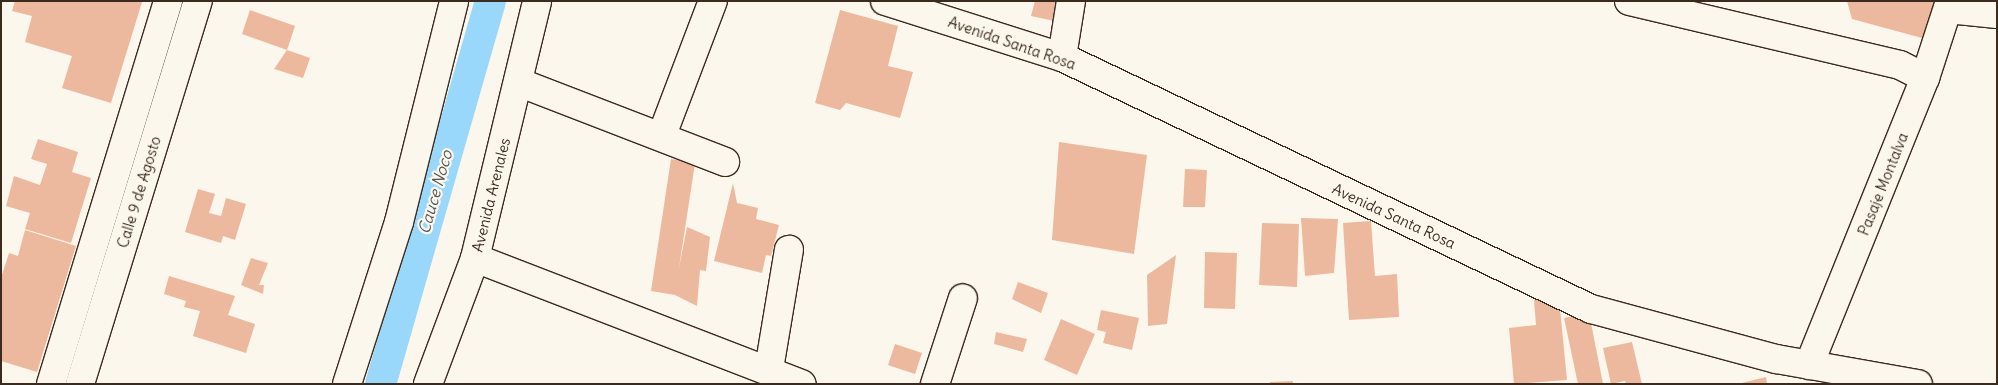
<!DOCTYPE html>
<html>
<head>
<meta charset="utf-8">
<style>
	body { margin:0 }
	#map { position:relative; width:1998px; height:385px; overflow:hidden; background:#fbf7ec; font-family:Delius,sans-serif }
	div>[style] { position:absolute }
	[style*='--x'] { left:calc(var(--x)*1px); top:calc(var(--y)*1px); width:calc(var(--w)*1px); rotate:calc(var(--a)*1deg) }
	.canal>* { height:31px; margin:-15.5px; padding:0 15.5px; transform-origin:15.5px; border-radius:15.5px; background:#99d8fb }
	.building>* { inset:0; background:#ecb99e }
	.roads { filter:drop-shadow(1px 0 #3b2a1e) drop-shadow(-1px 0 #3b2a1e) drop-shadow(0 1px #3b2a1e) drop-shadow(0 -1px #3b2a1e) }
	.minor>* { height:28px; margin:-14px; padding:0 14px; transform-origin:14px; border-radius:14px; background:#fbf7ec }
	span { translate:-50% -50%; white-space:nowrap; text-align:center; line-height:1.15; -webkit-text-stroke:4.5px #fbf7ec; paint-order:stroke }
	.street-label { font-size:15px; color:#3b2a1e }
	.water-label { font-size:16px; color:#525655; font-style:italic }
	.frame { position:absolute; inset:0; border:2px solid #3b2a1e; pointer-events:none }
</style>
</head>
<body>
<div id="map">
	<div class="canal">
		<div style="--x:380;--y:384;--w:398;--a:-74"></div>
	</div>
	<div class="building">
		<div style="clip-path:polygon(15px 1px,142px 2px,111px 103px,62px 88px,72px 56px,25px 42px,32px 16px,12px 11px)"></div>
		<div style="clip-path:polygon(1035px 1px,1064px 1px,1059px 22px,1031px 16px)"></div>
		<div style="clip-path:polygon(1847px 1px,1939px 1px,1933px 41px,1852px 19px)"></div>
		<div style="clip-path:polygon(250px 10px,295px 26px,287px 50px,242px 34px)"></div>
		<div style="clip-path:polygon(840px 10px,898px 26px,888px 66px,913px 72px,900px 118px,846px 103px,840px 110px,815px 103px)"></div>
		<div style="clip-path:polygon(287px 50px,310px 58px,303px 78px,274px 69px)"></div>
		<div style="clip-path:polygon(38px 139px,78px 152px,72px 172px,91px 178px,71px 243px,25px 229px,30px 213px,6px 206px,14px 176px,40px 185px,47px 164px,31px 159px)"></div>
		<div style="clip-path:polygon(1059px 142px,1147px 155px,1134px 254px,1052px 240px)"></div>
		<div style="clip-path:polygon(671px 159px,695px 163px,679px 268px,687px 227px,710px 237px,706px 271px,700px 270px,697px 306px,675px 295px,651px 291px)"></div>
		<div style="clip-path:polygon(1185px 169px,1207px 170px,1205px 207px,1183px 207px)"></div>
		<div style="clip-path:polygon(733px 183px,737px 203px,758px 208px,756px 219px,779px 225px,771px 256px,766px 255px,762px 273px,714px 261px)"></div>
		<div style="clip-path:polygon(198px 189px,215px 194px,209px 213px,221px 216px,226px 198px,246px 204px,235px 240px,223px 236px,221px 243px,185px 232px)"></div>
		<div style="clip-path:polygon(1301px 218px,1338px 219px,1334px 273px,1305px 276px)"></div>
		<div style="clip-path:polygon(1371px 221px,1375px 276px,1397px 274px,1399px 317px,1349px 320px,1343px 223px)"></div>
		<div style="clip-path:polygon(1262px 223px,1299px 224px,1297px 287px,1259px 285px)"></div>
		<div style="clip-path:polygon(25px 230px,76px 246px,37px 372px,1px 361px,1px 278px,9px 253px,18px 256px)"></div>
		<div style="clip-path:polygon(1205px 252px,1237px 253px,1235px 309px,1204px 308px)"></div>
		<div style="clip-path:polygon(1176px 255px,1167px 324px,1148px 326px,1147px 275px)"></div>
		<div style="clip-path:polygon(251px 258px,268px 263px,259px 285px,264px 285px,263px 294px,241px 285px)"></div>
		<div style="clip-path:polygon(169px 276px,235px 296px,228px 315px,255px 324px,246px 353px,193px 336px,200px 311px,184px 307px,186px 301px,164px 294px)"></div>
		<div style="clip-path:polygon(1018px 282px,1048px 293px,1041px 313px,1012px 299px)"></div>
		<div style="clip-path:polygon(1559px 298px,1567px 380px,1514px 384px,1509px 328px,1536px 325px,1534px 300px)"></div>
		<div style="clip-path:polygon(1101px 310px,1139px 318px,1132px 350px,1103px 343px,1106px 332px,1097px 330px)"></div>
		<div style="clip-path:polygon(1589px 313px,1603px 384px,1578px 384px,1564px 318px)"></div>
		<div style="clip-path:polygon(1061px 319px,1095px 334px,1077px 375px,1044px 360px)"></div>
		<div style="clip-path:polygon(996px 332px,1027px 339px,1023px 352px,994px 344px)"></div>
		<div style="clip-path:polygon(1632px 342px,1642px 384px,1626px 384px,1625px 381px,1611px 384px,1603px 348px)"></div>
		<div style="clip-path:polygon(895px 344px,922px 353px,915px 374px,888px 365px)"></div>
		<div style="clip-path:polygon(1766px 377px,1767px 384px,1742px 384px,1742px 383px)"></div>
		<div style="clip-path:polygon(1293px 381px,1293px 384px,1270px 384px,1270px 382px)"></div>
	</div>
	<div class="roads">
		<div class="minor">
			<div style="--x:885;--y:1;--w:186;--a:17.6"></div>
			<div style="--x:1062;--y:57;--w:586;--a:25.47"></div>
			<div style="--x:1591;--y:309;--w:192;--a:15.1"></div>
			<div style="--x:1776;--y:359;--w:144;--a:10"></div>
			<div style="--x:1629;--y:1;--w:278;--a:13.3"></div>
			<div style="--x:1900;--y:65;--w:28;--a:27"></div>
			<div style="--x:1948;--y:9;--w:49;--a:5.8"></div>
			<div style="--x:1062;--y:57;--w:57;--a:-80.9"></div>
			<div style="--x:518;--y:82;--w:222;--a:21.1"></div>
			<div style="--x:662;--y:135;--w:143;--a:-69.2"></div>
			<div style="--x:475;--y:258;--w:350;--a:21.1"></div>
			<div style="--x:1809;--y:365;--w:310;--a:-68"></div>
			<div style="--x:1925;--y:78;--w:81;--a:-72"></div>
			<div style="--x:769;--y:369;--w:121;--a:-80.5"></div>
			<div style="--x:51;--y:384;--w:400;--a:-73"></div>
			<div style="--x:80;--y:384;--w:401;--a:-72.9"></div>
			<div style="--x:347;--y:384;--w:170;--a:-72.2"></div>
			<div style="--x:399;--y:222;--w:228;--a:-76"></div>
			<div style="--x:428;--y:384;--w:134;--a:-69.5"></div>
			<div style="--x:475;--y:258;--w:264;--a:-76.4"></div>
			<div style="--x:935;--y:384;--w:90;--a:-72"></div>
		</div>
	</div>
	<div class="street-label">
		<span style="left:1012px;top:43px;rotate:19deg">Avenida Santa Rosa</span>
		<span style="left:1883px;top:184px;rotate:-68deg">Pasaje Montalva</span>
		<span style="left:139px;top:192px;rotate:-73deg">Calle 9 de Agosto</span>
		<span style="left:491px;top:195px;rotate:-76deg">Avenida Arenales</span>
		<span style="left:1394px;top:216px;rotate:25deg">Avenida Santa Rosa</span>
	</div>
	<div class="water-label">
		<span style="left:435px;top:192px;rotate:-74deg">Cauce Noco</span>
	</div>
	<div class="frame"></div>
</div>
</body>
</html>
